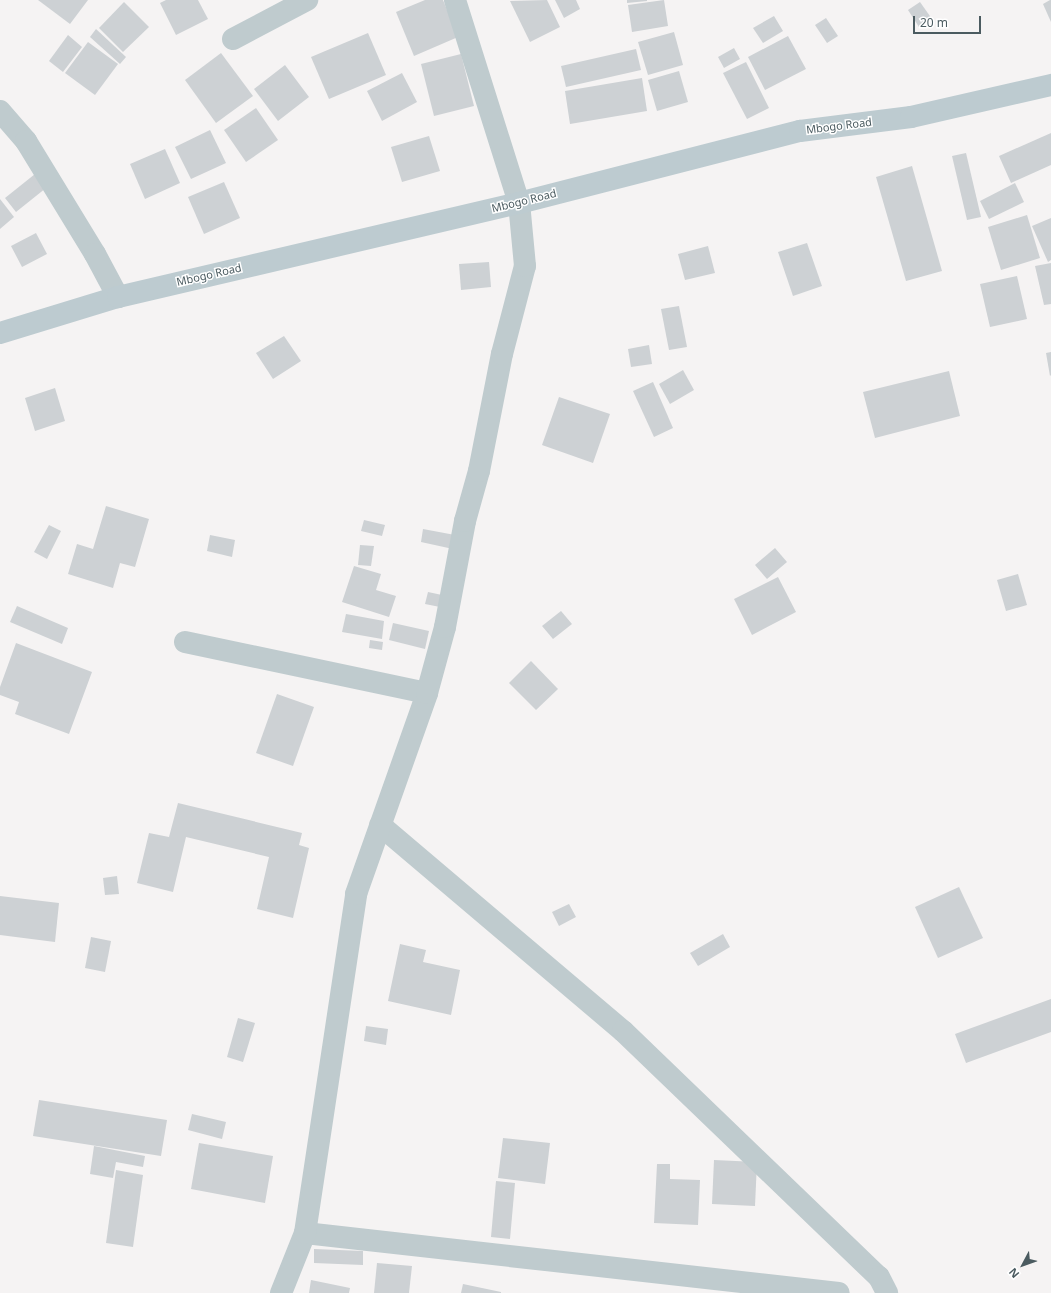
<!DOCTYPE html>
<html>
<head>
<meta charset="utf-8">
<style>
	body { margin:0 }
	#map { position:relative; width:1051px; height:1293px; overflow:hidden; background:#f5f3f3; font-family:"Noto Sans",sans-serif }
	div>[style] { position:absolute }
	[style*='--x'] { left:calc(var(--x)*1px); top:calc(var(--y)*1px); width:calc(var(--w)*1px); rotate:calc(var(--a)*1deg) }
	.building>* { inset:0; background:#cdd1d4 }
	.street>* { height:22px; margin:-11px; padding:0 11px; transform-origin:11px; border-radius:11px; background:#bfcbce }
	.secondary>* { height:22px; margin:-11px; padding:0 11px; transform-origin:11px; border-radius:11px; background:#bdcbd0 }
	span { translate:-50% -50%; white-space:nowrap; text-align:center; line-height:1.15; -webkit-text-stroke:3px #fff; paint-order:stroke }
	.street-label { font-size:11px; color:#4b5b60 }
	.north { position:absolute; left:1003px; top:1245px; width:40px; height:40px; -webkit-text-stroke:3px #fff; paint-order:stroke; rotate:229deg; font-size:11px; font-weight:700; line-height:16px; text-align:center; color:#4b5b60 }
	.north::after { content:''; display:block; margin:auto; width:14px; height:18px; background:#4b5b60; clip-path:polygon(50% 0,100% 100%,50% 72%,0 100%) }
	.scale { position:absolute; left:913px; top:16px; width:68px; height:18px; box-sizing:border-box; border:2px solid #4b5b60; border-top:0; padding-left:5px; font-size:12px; line-height:14px; white-space:nowrap; color:#4b5b60; -webkit-text-stroke:3px #fff; paint-order:stroke }
</style>
</head>
<body>
<div id="map">
	<div class="building">
		<div style="clip-path:polygon(38px 0,88px 0,70px 24px)"></div>
		<div style="clip-path:polygon(166px 0,198px 0,208px 19px,176px 35px,160px 3px)"></div>
		<div style="clip-path:polygon(425px 0,443px 0,458px 37px,414px 56px,396px 12px)"></div>
		<div style="clip-path:polygon(547px 0,560px 27px,530px 42px,510px 1px)"></div>
		<div style="clip-path:polygon(555px 0,576px 0,580px 9px,564px 18px)"></div>
		<div style="clip-path:polygon(627px 0,647px 0,647px 1px,627px 3px)"></div>
		<div style="clip-path:polygon(664px 0,668px 26px,632px 32px,628px 5px)"></div>
		<div style="clip-path:polygon(1050px 0,1051px 0,1051px 22px,1043px 4px)"></div>
		<div style="clip-path:polygon(124px 2px,149px 27px,123px 52px,99px 28px)"></div>
		<div style="clip-path:polygon(920px 2px,932px 19px,919px 27px,908px 10px)"></div>
		<div style="clip-path:polygon(774px 16px,783px 31px,763px 43px,753px 28px)"></div>
		<div style="clip-path:polygon(826px 18px,838px 36px,827px 43px,815px 25px)"></div>
		<div style="clip-path:polygon(96px 29px,126px 57px,120px 64px,90px 37px)"></div>
		<div style="clip-path:polygon(674px 32px,683px 65px,648px 75px,638px 42px)"></div>
		<div style="clip-path:polygon(368px 33px,386px 75px,329px 99px,311px 57px)"></div>
		<div style="clip-path:polygon(68px 35px,82px 47px,63px 72px,49px 61px)"></div>
		<div style="clip-path:polygon(788px 36px,806px 69px,765px 90px,748px 57px)"></div>
		<div style="clip-path:polygon(88px 42px,118px 64px,95px 95px,65px 73px)"></div>
		<div style="clip-path:polygon(734px 48px,740px 59px,724px 68px,718px 57px)"></div>
		<div style="clip-path:polygon(636px 49px,641px 70px,566px 87px,561px 66px)"></div>
		<div style="clip-path:polygon(221px 53px,253px 96px,216px 123px,185px 80px)"></div>
		<div style="clip-path:polygon(461px 54px,474px 106px,434px 116px,421px 64px)"></div>
		<div style="clip-path:polygon(746px 62px,769px 108px,747px 119px,723px 73px)"></div>
		<div style="clip-path:polygon(285px 65px,309px 97px,278px 121px,254px 89px)"></div>
		<div style="clip-path:polygon(679px 71px,688px 102px,657px 111px,648px 80px)"></div>
		<div style="clip-path:polygon(402px 73px,417px 102px,382px 121px,367px 91px)"></div>
		<div style="clip-path:polygon(642px 78px,647px 111px,570px 124px,565px 91px)"></div>
		<div style="clip-path:polygon(256px 108px,278px 140px,246px 162px,224px 130px)"></div>
		<div style="clip-path:polygon(210px 130px,226px 163px,191px 179px,175px 147px)"></div>
		<div style="clip-path:polygon(1051px 133px,1051px 165px,1011px 183px,999px 156px)"></div>
		<div style="clip-path:polygon(429px 136px,440px 171px,402px 182px,391px 147px)"></div>
		<div style="clip-path:polygon(165px 149px,180px 183px,145px 199px,130px 164px)"></div>
		<div style="clip-path:polygon(966px 153px,981px 217px,967px 220px,952px 156px)"></div>
		<div style="clip-path:polygon(912px 166px,942px 271px,906px 281px,876px 177px)"></div>
		<div style="clip-path:polygon(35px 174px,46px 188px,16px 212px,5px 198px)"></div>
		<div style="clip-path:polygon(224px 182px,240px 218px,204px 234px,188px 197px)"></div>
		<div style="clip-path:polygon(1015px 183px,1024px 202px,989px 219px,980px 201px)"></div>
		<div style="clip-path:polygon(0 199px,14px 217px,0 229px)"></div>
		<div style="clip-path:polygon(1027px 215px,1040px 258px,1001px 270px,988px 227px)"></div>
		<div style="clip-path:polygon(1051px 218px,1051px 260px,1048px 262px,1032px 226px)"></div>
		<div style="clip-path:polygon(36px 233px,47px 254px,22px 267px,11px 246px)"></div>
		<div style="clip-path:polygon(807px 243px,822px 286px,793px 296px,778px 252px)"></div>
		<div style="clip-path:polygon(708px 246px,715px 273px,685px 280px,678px 254px)"></div>
		<div style="clip-path:polygon(489px 262px,491px 287px,461px 290px,459px 264px)"></div>
		<div style="clip-path:polygon(1051px 263px,1051px 304px,1044px 305px,1035px 266px)"></div>
		<div style="clip-path:polygon(1017px 276px,1027px 319px,990px 327px,980px 284px)"></div>
		<div style="clip-path:polygon(679px 306px,687px 347px,669px 350px,661px 309px)"></div>
		<div style="clip-path:polygon(284px 336px,301px 361px,273px 379px,256px 353px)"></div>
		<div style="clip-path:polygon(649px 345px,652px 364px,631px 367px,628px 349px)"></div>
		<div style="clip-path:polygon(1051px 352px,1051px 375px,1050px 376px,1046px 353px)"></div>
		<div style="clip-path:polygon(683px 370px,694px 390px,670px 404px,659px 384px)"></div>
		<div style="clip-path:polygon(949px 371px,960px 416px,875px 438px,863px 392px)"></div>
		<div style="clip-path:polygon(653px 382px,673px 428px,654px 437px,633px 391px)"></div>
		<div style="clip-path:polygon(55px 388px,65px 421px,35px 431px,25px 398px)"></div>
		<div style="clip-path:polygon(559px 397px,610px 414px,593px 463px,542px 445px)"></div>
		<div style="clip-path:polygon(106px 506px,149px 519px,135px 567px,120px 563px,113px 588px,68px 574px,77px 544px,93px 549px)"></div>
		<div style="clip-path:polygon(364px 520px,385px 525px,382px 536px,361px 531px)"></div>
		<div style="clip-path:polygon(49px 525px,61px 531px,47px 559px,34px 552px)"></div>
		<div style="clip-path:polygon(423px 529px,455px 535px,453px 549px,421px 542px)"></div>
		<div style="clip-path:polygon(210px 535px,235px 540px,232px 557px,207px 551px)"></div>
		<div style="clip-path:polygon(360px 545px,374px 546px,371px 566px,358px 565px)"></div>
		<div style="clip-path:polygon(775px 548px,787px 562px,767px 579px,755px 565px)"></div>
		<div style="clip-path:polygon(354px 566px,381px 574px,376px 590px,396px 596px,389px 617px,342px 602px)"></div>
		<div style="clip-path:polygon(1018px 574px,1027px 605px,1006px 611px,997px 580px)"></div>
		<div style="clip-path:polygon(778px 577px,796px 612px,752px 635px,734px 599px)"></div>
		<div style="clip-path:polygon(428px 592px,442px 595px,440px 607px,425px 604px)"></div>
		<div style="clip-path:polygon(17px 606px,68px 628px,62px 644px,10px 622px)"></div>
		<div style="clip-path:polygon(561px 611px,572px 624px,553px 639px,542px 626px)"></div>
		<div style="clip-path:polygon(346px 614px,384px 621px,382px 639px,342px 632px)"></div>
		<div style="clip-path:polygon(393px 623px,429px 631px,425px 649px,389px 640px)"></div>
		<div style="clip-path:polygon(370px 640px,383px 642px,382px 650px,369px 648px)"></div>
		<div style="clip-path:polygon(16px 643px,92px 672px,69px 734px,15px 714px,19px 702px,0 695px,0 687px)"></div>
		<div style="clip-path:polygon(531px 661px,558px 689px,536px 710px,509px 683px)"></div>
		<div style="clip-path:polygon(277px 694px,314px 707px,293px 766px,256px 753px)"></div>
		<div style="clip-path:polygon(178px 803px,302px 833px,299px 845px,309px 848px,293px 918px,257px 909px,269px 857px,186px 837px,173px 892px,137px 883px,149px 833px,169px 837px)"></div>
		<div style="clip-path:polygon(117px 876px,119px 894px,105px 895px,103px 878px)"></div>
		<div style="clip-path:polygon(959px 887px,983px 938px,938px 958px,915px 907px)"></div>
		<div style="clip-path:polygon(0 896px,59px 903px,55px 942px,0 935px)"></div>
		<div style="clip-path:polygon(569px 904px,576px 917px,559px 926px,552px 912px)"></div>
		<div style="clip-path:polygon(723px 934px,730px 947px,698px 966px,690px 953px)"></div>
		<div style="clip-path:polygon(91px 937px,111px 941px,105px 972px,85px 968px)"></div>
		<div style="clip-path:polygon(400px 944px,426px 950px,423px 962px,460px 970px,451px 1015px,388px 1001px)"></div>
		<div style="clip-path:polygon(1051px 999px,1051px 1032px,966px 1063px,955px 1034px)"></div>
		<div style="clip-path:polygon(238px 1018px,255px 1023px,243px 1062px,227px 1057px)"></div>
		<div style="clip-path:polygon(366px 1026px,388px 1029px,386px 1045px,364px 1041px)"></div>
		<div style="clip-path:polygon(39px 1100px,167px 1120px,161px 1156px,33px 1136px)"></div>
		<div style="clip-path:polygon(192px 1114px,226px 1122px,222px 1139px,188px 1130px)"></div>
		<div style="clip-path:polygon(503px 1138px,550px 1143px,545px 1184px,498px 1178px)"></div>
		<div style="clip-path:polygon(199px 1143px,273px 1156px,265px 1203px,191px 1189px)"></div>
		<div style="clip-path:polygon(94px 1146px,145px 1156px,143px 1167px,116px 1162px,113px 1178px,90px 1174px)"></div>
		<div style="clip-path:polygon(714px 1160px,757px 1162px,755px 1206px,712px 1204px)"></div>
		<div style="clip-path:polygon(657px 1164px,670px 1164px,670px 1179px,700px 1180px,698px 1225px,654px 1223px)"></div>
		<div style="clip-path:polygon(116px 1170px,143px 1175px,133px 1247px,106px 1243px)"></div>
		<div style="clip-path:polygon(496px 1181px,515px 1183px,510px 1239px,491px 1237px)"></div>
		<div style="clip-path:polygon(314px 1249px,363px 1251px,363px 1265px,314px 1263px)"></div>
		<div style="clip-path:polygon(377px 1263px,412px 1266px,409px 1293px,374px 1293px)"></div>
		<div style="clip-path:polygon(311px 1280px,350px 1288px,349px 1293px,309px 1293px)"></div>
		<div style="clip-path:polygon(463px 1284px,501px 1292px,501px 1293px,461px 1293px)"></div>
	</div>
	<div class="street">
		<div style="--x:233;--y:39;--w:84;--a:-27.8"></div>
		<div style="--x:0;--y:111;--w:40;--a:49"></div>
		<div style="--x:26;--y:141;--w:132;--a:58.6"></div>
		<div style="--x:95;--y:254;--w:49;--a:61.9"></div>
		<div style="--x:185;--y:642;--w:247;--a:11.9"></div>
		<div style="--x:380;--y:825;--w:319;--a:40.3"></div>
		<div style="--x:623;--y:1031;--w:355;--a:43.9"></div>
		<div style="--x:879;--y:1277;--w:18;--a:63"></div>
		<div style="--x:305;--y:1233;--w:537;--a:6.41"></div>
		<div style="--x:281;--y:1293;--w:65;--a:-68.2"></div>
		<div style="--x:305;--y:1233;--w:343;--a:-81.4"></div>
		<div style="--x:356;--y:894;--w:213;--a:-70.5"></div>
		<div style="--x:427;--y:693;--w:68;--a:-74.7"></div>
		<div style="--x:445;--y:627;--w:108;--a:-79.3"></div>
		<div style="--x:465;--y:521;--w:52;--a:-74.4"></div>
		<div style="--x:479;--y:471;--w:119;--a:-78.9"></div>
		<div style="--x:502;--y:354;--w:91;--a:-75.4"></div>
		<div style="--x:525;--y:266;--w:63;--a:-95.4"></div>
		<div style="--x:519;--y:203;--w:213;--a:-107.5"></div>
	</div>
	<div class="secondary">
		<div style="--x:0;--y:333;--w:123;--a:-17"></div>
		<div style="--x:118;--y:297;--w:412;--a:-13.2"></div>
		<div style="--x:519;--y:203;--w:290;--a:-14.4"></div>
		<div style="--x:800;--y:131;--w:112;--a:-7.2"></div>
		<div style="--x:911;--y:117;--w:144;--a:-12.9"></div>
	</div>
	<div class="street-label">
		<span style="left:839px;top:126px;rotate:-7deg">Mbogo Road</span>
		<span style="left:524px;top:201px;rotate:-14deg">Mbogo Road</span>
		<span style="left:209px;top:275px;rotate:-13deg">Mbogo Road</span>
	</div>
	<div class="north">N</div>
	<div class="scale">20 m</div>
</div>
</body>
</html>
